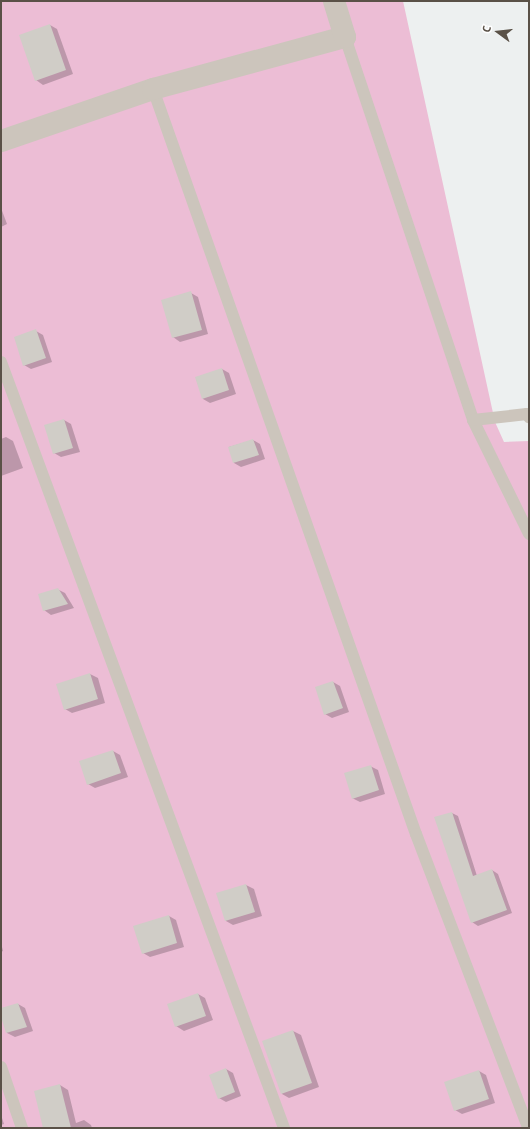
<!DOCTYPE html>
<html>
<head>
<meta charset="utf-8">
<style>
	body { margin:0 }
	#map { position:relative; width:530px; height:1129px; overflow:hidden; background:#edf0f0; font-family:"PT Sans",sans-serif }
	div>[style] { position:absolute }
	[style*='--x'] { left:calc(var(--x)*1px); top:calc(var(--y)*1px); width:calc(var(--w)*1px); rotate:calc(var(--a)*1deg) }
	.green>* { inset:0; background:#ecbdd5 }
	.shadow>* { inset:0; background:#0003 }
	.building>* { inset:0; background:#d0cdc7 }
	.service>* { height:12px; margin:-6px; padding:0 6px; transform-origin:6px; border-radius:6px; background:#ccc5bc }
	.minor>* { height:22px; margin:-11px; padding:0 11px; transform-origin:11px; border-radius:11px; background:#ccc5bc }
	span { translate:-50% -50%; white-space:nowrap; text-align:center; line-height:1.15; -webkit-text-stroke:4px #fff; paint-order:stroke }
	.frame { position:absolute; inset:0; border:2px solid #5a5147; pointer-events:none }
	.north { position:absolute; left:478px; top:12px; width:40px; height:40px; -webkit-text-stroke:3px #fff; paint-order:stroke; rotate:285deg; font-size:11px; font-weight:700; line-height:16px; text-align:center; color:#5a5147 }
	.north::after { content:''; display:block; margin:auto; width:14px; height:18px; background:#5a5147; clip-path:polygon(50% 0,100% 100%,50% 72%,0 100%) }
</style>
</head>
<body>
<div id="map">
	<div class="green">
		<div style="clip-path:polygon(1px 1px,403px 1px,495px 422px,504px 442px,529px 441px,529px 1128px,1px 1128px)"></div>
	</div>
	<div class="shadow">
		<div style="clip-path:polygon(50px 25px,57px 29px,73px 74px,43px 85px,36px 80px)"></div>
		<div style="clip-path:polygon(1px 208px,7px 224px,1px 227px)"></div>
		<div style="clip-path:polygon(191px 293px,198px 297px,208px 334px,180px 342px,173px 337px)"></div>
		<div style="clip-path:polygon(36px 331px,43px 335px,52px 362px,31px 369px,24px 365px)"></div>
		<div style="clip-path:polygon(222px 369px,229px 373px,236px 394px,210px 403px,203px 399px,196px 378px)"></div>
		<div style="clip-path:polygon(64px 420px,71px 424px,80px 452px,61px 457px,54px 453px)"></div>
		<div style="clip-path:polygon(6px 437px,13px 441px,23px 468px,1px 476px,1px 439px)"></div>
		<div style="clip-path:polygon(253px 440px,260px 444px,265px 459px,241px 467px,234px 463px,229px 447px)"></div>
		<div style="clip-path:polygon(57px 589px,65px 593px,74px 608px,51px 615px,44px 610px)"></div>
		<div style="clip-path:polygon(90px 674px,98px 678px,105px 703px,72px 713px,65px 709px)"></div>
		<div style="clip-path:polygon(333px 682px,340px 686px,349px 712px,332px 718px,325px 714px)"></div>
		<div style="clip-path:polygon(113px 751px,120px 755px,128px 777px,95px 788px,88px 784px)"></div>
		<div style="clip-path:polygon(370px 766px,378px 770px,385px 794px,360px 802px,352px 798px)"></div>
		<div style="clip-path:polygon(452px 813px,458px 816px,477px 876px,492px 870px,498px 874px,512px 913px,478px 926px,472px 922px)"></div>
		<div style="clip-path:polygon(246px 885px,254px 889px,262px 916px,233px 925px,226px 921px,218px 894px)"></div>
		<div style="clip-path:polygon(169px 916px,176px 920px,184px 947px,150px 957px,143px 953px)"></div>
		<div style="clip-path:polygon(1px 943px,3px 951px,1px 952px)"></div>
		<div style="clip-path:polygon(198px 994px,205px 998px,213px 1020px,184px 1031px,176px 1026px)"></div>
		<div style="clip-path:polygon(18px 1004px,25px 1008px,33px 1031px,15px 1037px,7px 1033px,1px 1009px)"></div>
		<div style="clip-path:polygon(293px 1031px,301px 1035px,319px 1087px,289px 1098px,282px 1094px)"></div>
		<div style="clip-path:polygon(226px 1069px,233px 1073px,241px 1096px,226px 1102px,219px 1098px)"></div>
		<div style="clip-path:polygon(479px 1071px,486px 1075px,495px 1103px,462px 1114px,455px 1110px)"></div>
		<div style="clip-path:polygon(60px 1085px,68px 1090px,76px 1123px,84px 1120px,91px 1125px,92px 1128px,48px 1128px)"></div>
		<div style="clip-path:polygon(1px 1115px,4px 1124px,1px 1125px)"></div>
	</div>
	<div class="building">
		<div style="clip-path:polygon(50px 24px,66px 70px,35px 81px,19px 35px)"></div>
		<div style="clip-path:polygon(191px 291px,202px 330px,172px 338px,161px 300px)"></div>
		<div style="clip-path:polygon(36px 329px,46px 358px,23px 366px,14px 337px)"></div>
		<div style="clip-path:polygon(222px 368px,229px 390px,202px 399px,195px 377px)"></div>
		<div style="clip-path:polygon(64px 419px,73px 448px,53px 454px,44px 425px)"></div>
		<div style="clip-path:polygon(253px 439px,259px 455px,233px 463px,228px 447px)"></div>
		<div style="clip-path:polygon(58px 588px,68px 604px,43px 611px,38px 594px)"></div>
		<div style="clip-path:polygon(90px 673px,98px 699px,64px 710px,56px 684px)"></div>
		<div style="clip-path:polygon(333px 681px,343px 708px,324px 715px,315px 687px)"></div>
		<div style="clip-path:polygon(113px 750px,121px 773px,87px 785px,79px 761px)"></div>
		<div style="clip-path:polygon(371px 765px,379px 790px,352px 799px,344px 773px)"></div>
		<div style="clip-path:polygon(452px 812px,473px 876px,492px 869px,507px 910px,471px 923px,434px 817px)"></div>
		<div style="clip-path:polygon(246px 884px,255px 912px,225px 921px,216px 893px)"></div>
		<div style="clip-path:polygon(169px 915px,177px 943px,142px 954px,133px 926px)"></div>
		<div style="clip-path:polygon(198px 993px,206px 1016px,175px 1027px,167px 1004px)"></div>
		<div style="clip-path:polygon(18px 1003px,27px 1027px,6px 1033px,1px 1017px,1px 1008px)"></div>
		<div style="clip-path:polygon(293px 1030px,312px 1083px,281px 1094px,262px 1041px)"></div>
		<div style="clip-path:polygon(226px 1068px,235px 1092px,218px 1099px,209px 1075px)"></div>
		<div style="clip-path:polygon(479px 1070px,489px 1099px,454px 1111px,444px 1082px)"></div>
		<div style="clip-path:polygon(60px 1084px,71px 1128px,43px 1128px,34px 1091px)"></div>
	</div>
	<div class="service">
		<div style="--x:345;--y:37;--w:404;--a:71.5"></div>
		<div style="--x:473;--y:420;--w:127;--a:63.8"></div>
		<div style="--x:153;--y:89;--w:790;--a:70.56"></div>
		<div style="--x:416;--y:834;--w:315;--a:69.1"></div>
		<div style="--x:1;--y:362;--w:817;--a:69.72"></div>
		<div style="--x:473;--y:420;--w:54;--a:-6.3"></div>
		<div style="--x:527;--y:414;--w:4;--a:56"></div>
		<div style="--x:1;--y:1067;--w:65;--a:71"></div>
	</div>
	<div class="minor">
		<div style="--x:1;--y:141;--w:161;--a:-18.9"></div>
		<div style="--x:153;--y:89;--w:199;--a:-15.2"></div>
		<div style="--x:345;--y:37;--w:38;--a:-107"></div>
	</div>
	<div class="frame"></div>
	<div class="north">С</div>
</div>
</body>
</html>
